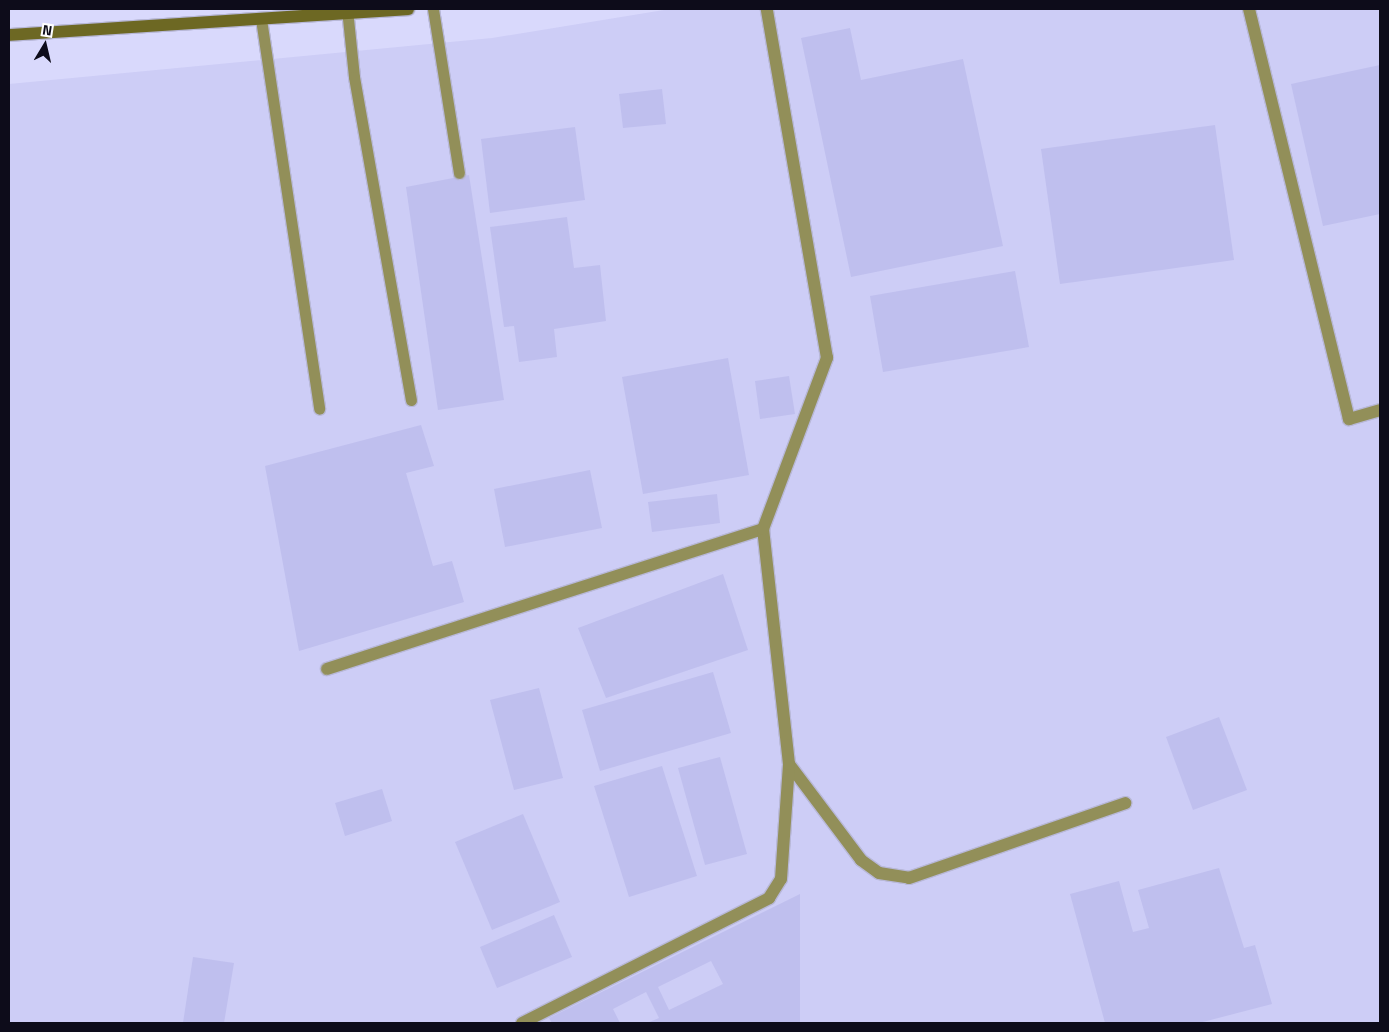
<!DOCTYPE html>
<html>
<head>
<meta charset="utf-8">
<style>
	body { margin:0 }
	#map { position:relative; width:1389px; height:1032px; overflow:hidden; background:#d9d9fc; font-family:"Titillium Web",sans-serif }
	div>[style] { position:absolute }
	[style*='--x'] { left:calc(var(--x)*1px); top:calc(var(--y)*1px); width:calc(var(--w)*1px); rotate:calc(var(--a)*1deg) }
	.built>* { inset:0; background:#cdcdf6 }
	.building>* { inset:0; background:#bfbfee }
	.roads { filter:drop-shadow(1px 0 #b8b8d8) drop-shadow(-1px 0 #b8b8d8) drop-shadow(0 1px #b8b8d8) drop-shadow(0 -1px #b8b8d8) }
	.lane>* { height:11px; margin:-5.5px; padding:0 5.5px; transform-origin:5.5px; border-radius:5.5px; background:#928f59 }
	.street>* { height:12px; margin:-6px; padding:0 6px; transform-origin:6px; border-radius:6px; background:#928f59 }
	.secondary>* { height:12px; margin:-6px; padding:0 6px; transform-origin:6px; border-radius:6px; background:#6d6823 }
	span { translate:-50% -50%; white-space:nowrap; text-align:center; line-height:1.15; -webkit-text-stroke:4.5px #fefefe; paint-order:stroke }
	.frame { position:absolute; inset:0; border:10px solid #0d0c1a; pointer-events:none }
	.north { position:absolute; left:20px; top:20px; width:50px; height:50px; -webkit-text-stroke:4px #fefefe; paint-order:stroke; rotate:9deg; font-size:14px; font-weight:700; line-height:20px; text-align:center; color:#0d0c1a }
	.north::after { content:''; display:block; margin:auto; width:18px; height:22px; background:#0d0c1a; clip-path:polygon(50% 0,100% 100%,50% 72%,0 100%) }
</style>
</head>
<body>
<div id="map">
	<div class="built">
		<div style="clip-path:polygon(670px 9px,1380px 9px,1380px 1023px,9px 1023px,9px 84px,492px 38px)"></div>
	</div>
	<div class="building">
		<div style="clip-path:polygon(850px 28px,861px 80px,963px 59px,1003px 246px,851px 277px,801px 38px)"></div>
		<div style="clip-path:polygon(1380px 65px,1380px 214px,1323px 226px,1291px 84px)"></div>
		<div style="clip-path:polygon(662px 89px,666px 124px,623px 128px,619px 94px)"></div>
		<div style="clip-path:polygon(1215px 125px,1234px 260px,1060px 284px,1041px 149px)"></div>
		<div style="clip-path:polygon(575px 127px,585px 200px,490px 213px,481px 139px)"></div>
		<div style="clip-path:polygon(469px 175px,504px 400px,438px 410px,406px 187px)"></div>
		<div style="clip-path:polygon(567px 217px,574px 268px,600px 265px,606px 321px,554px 329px,557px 357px,519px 362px,514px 326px,504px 327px,490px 227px)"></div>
		<div style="clip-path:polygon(1015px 271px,1029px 347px,883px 372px,870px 296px)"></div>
		<div style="clip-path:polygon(728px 358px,749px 475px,643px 494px,622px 377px)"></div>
		<div style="clip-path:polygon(789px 376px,795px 414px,760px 419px,755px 381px)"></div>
		<div style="clip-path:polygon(421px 425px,434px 466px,406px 473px,433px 566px,452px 561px,464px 602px,299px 651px,265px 466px)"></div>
		<div style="clip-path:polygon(590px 470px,602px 528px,505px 547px,494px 489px)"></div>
		<div style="clip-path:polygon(717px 494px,720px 523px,652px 532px,648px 502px)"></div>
		<div style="clip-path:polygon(723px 574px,748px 650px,606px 698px,578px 628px)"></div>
		<div style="clip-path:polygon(713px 672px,731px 733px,600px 771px,582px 710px)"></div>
		<div style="clip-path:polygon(539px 688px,563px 778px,514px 790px,490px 700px)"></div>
		<div style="clip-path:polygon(1219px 717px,1247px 790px,1193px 810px,1166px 737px)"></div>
		<div style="clip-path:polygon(720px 757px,747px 854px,705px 865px,678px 768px)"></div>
		<div style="clip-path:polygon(662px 766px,697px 876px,629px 897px,594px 786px)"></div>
		<div style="clip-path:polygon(382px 789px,392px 821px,345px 836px,335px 803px)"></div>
		<div style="clip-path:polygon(523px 814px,560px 902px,492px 930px,455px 842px)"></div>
		<div style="clip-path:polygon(1219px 868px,1244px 948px,1255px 945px,1272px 1004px,1199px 1023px,1105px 1023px,1070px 894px,1119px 881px,1133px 932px,1149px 928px,1138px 890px)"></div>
		<div style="clip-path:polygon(evenodd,800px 894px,800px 1023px,647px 1023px,659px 1018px,646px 992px,613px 1009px,620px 1023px,552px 1023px,549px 1018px,800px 894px,711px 961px,723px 984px,669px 1010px,658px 987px,711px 961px)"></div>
		<div style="clip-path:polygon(554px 915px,572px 957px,497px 988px,480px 947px)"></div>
		<div style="clip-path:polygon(193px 957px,234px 963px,224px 1023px,183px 1023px)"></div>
	</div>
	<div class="roads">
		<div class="lane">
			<div style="--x:347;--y:9;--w:68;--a:84.1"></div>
			<div style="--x:354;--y:77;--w:328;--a:80"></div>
			<div style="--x:433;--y:9;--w:166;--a:81"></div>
			<div style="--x:261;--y:19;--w:394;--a:81.5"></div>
		</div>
		<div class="street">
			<div style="--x:1249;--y:9;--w:422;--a:76.3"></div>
			<div style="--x:1349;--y:419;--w:32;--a:-16"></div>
			<div style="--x:327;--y:669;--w:458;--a:-17.8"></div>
			<div style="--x:789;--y:764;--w:120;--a:53.1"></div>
			<div style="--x:861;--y:860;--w:22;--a:36"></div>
			<div style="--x:879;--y:873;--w:30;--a:9"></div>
			<div style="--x:909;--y:878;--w:229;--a:-19.1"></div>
			<div style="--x:522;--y:1023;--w:277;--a:-26.8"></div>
			<div style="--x:769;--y:898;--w:22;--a:-58"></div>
			<div style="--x:781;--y:879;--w:115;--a:-86"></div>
			<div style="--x:789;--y:764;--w:236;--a:-96.3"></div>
			<div style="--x:763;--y:529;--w:183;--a:-69.5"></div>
			<div style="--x:827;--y:358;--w:354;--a:-99.8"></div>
		</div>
		<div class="secondary">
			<div style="--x:9;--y:35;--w:400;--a:-3.7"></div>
		</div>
	</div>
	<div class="frame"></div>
	<div class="north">N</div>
</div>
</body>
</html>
